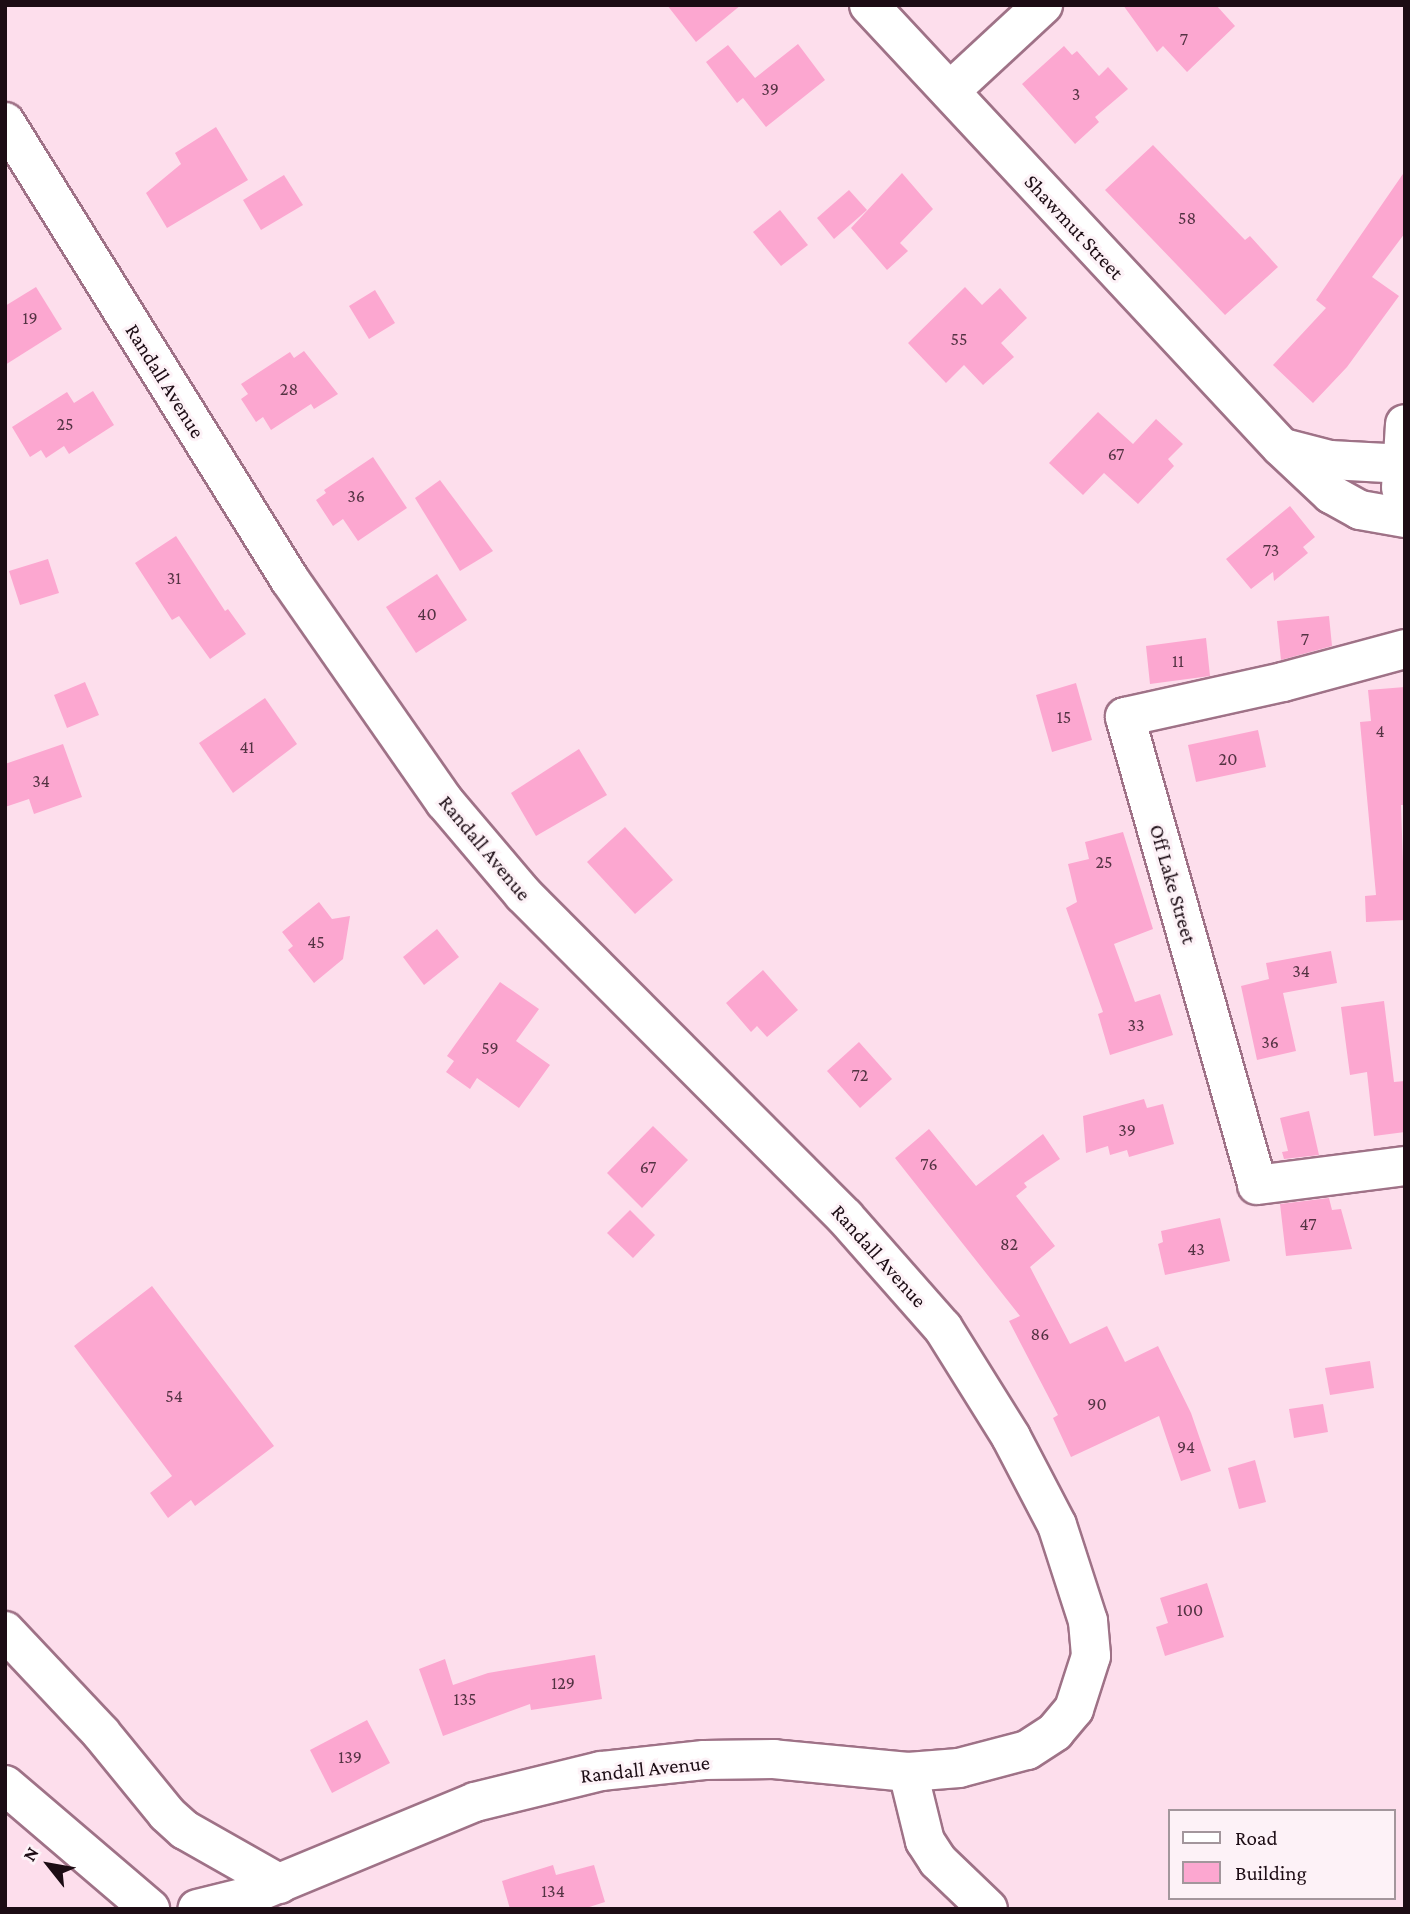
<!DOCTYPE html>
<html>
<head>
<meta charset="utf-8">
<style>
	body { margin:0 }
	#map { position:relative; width:1410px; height:1914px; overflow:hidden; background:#fddeec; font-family:"Crimson Pro",serif }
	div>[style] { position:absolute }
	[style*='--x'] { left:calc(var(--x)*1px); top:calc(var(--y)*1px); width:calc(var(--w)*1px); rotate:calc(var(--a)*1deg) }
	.building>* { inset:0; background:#fca7d0 }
	.roads { filter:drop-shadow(2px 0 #9f7287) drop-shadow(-2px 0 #9f7287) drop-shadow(0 2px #9f7287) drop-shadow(0 -2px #9f7287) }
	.minor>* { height:38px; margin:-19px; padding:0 19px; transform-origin:19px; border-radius:19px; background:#fff }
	span { translate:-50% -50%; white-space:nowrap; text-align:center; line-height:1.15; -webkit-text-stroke:6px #fdf2f7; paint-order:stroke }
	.number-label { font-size:18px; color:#543343 }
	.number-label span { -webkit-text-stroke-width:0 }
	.street-label { font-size:21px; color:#1c0c14 }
	.frame { position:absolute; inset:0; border:7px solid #1c0c14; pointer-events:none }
	.legend { position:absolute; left:1168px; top:1809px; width:228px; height:91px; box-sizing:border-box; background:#fdf2f7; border:2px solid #a3969c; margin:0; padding:9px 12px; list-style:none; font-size:21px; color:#1c0c14 }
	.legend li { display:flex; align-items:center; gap:14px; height:35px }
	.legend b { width:35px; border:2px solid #a3969c }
	.north { position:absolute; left:14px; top:1830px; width:70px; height:70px; -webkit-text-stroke:5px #fdf2f7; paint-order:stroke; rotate:301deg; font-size:19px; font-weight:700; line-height:28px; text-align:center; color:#1c0c14 }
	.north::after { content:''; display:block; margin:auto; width:24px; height:32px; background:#1c0c14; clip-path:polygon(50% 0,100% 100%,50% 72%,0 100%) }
</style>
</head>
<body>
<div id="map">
	<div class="building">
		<div style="clip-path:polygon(667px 5px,741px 5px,696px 42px)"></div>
		<div style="clip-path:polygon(1123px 5px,1216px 5px,1235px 26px,1187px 72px,1163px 46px,1157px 52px)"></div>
		<div style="clip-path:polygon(798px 44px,825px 80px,766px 127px,743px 98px,737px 103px,706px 62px,728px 45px,755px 78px)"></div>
		<div style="clip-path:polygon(1064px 46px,1072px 55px,1077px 51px,1099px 76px,1108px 67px,1128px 89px,1095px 117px,1099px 122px,1075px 144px,1022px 84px)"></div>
		<div style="clip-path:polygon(216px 127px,248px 180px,167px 228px,146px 193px,181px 164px,175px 153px)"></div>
		<div style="clip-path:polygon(1153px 145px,1245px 240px,1250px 236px,1278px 267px,1225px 315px,1105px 190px)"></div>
		<div style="clip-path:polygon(1405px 171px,1405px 233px,1372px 277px,1399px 296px,1347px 367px,1313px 403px,1273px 365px,1326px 308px,1316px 300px)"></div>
		<div style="clip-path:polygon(902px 173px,933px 209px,900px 243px,908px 251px,887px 270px,851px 228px)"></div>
		<div style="clip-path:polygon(284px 175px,303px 205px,261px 230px,243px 200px)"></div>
		<div style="clip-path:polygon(849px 190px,867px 210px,834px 239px,817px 218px)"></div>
		<div style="clip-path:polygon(780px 210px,808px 245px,781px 266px,753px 232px)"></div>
		<div style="clip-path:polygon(36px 287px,62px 329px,5px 365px,5px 306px)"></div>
		<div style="clip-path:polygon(965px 287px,982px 305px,1000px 288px,1027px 318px,1001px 343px,1014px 357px,983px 385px,964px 365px,946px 383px,908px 343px)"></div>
		<div style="clip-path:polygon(375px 290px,395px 323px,369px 339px,349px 306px)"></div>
		<div style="clip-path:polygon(304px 351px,338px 394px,314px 409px,311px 404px,271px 430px,263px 417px,256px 422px,241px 399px,248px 394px,241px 384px,290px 352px,294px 358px)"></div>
		<div style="clip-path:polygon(93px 391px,114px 425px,69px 454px,64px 446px,46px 458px,41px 450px,30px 457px,12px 427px,67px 392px,74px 403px)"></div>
		<div style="clip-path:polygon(1098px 412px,1133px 444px,1156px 419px,1183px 444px,1168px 459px,1174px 466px,1138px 504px,1104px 473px,1083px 495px,1049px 463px)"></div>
		<div style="clip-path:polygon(373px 457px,407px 508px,358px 541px,343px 519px,333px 526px,316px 500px,326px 493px,324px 490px)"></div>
		<div style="clip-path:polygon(440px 480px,493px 551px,460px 571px,415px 498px)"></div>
		<div style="clip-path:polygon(1290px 506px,1315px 537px,1303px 547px,1308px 553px,1274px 581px,1273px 572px,1251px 589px,1226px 559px)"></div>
		<div style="clip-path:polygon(176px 536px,225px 611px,228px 609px,246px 634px,210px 659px,179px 616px,172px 620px,135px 563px)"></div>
		<div style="clip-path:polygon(48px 559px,59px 593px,20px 605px,9px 571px)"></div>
		<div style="clip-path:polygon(437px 574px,467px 620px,416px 653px,386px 607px)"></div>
		<div style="clip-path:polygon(1329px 616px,1332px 646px,1281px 660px,1277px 621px)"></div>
		<div style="clip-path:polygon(1206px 638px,1210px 676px,1150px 684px,1146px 646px)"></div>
		<div style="clip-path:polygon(85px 682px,99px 715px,67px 728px,54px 695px)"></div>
		<div style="clip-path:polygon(1076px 683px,1092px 740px,1052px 752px,1036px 695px)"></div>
		<div style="clip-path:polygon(1405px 687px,1405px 805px,1401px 805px,1405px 920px,1366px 922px,1365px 896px,1376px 895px,1360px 722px,1371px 721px,1368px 690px)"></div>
		<div style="clip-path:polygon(265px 698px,297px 744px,233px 793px,199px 743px)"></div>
		<div style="clip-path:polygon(1258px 730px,1266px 767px,1196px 782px,1188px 745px)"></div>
		<div style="clip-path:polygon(63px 744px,82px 797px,34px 814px,29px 799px,5px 807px,5px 764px)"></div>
		<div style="clip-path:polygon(579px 749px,607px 795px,536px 836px,511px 793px)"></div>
		<div style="clip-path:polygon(625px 827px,673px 880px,635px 914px,587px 862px)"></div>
		<div style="clip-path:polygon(1123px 832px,1153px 929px,1114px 944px,1135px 1002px,1160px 994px,1173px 1035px,1110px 1055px,1098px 1014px,1103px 1012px,1066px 908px,1077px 902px,1068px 864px,1089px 859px,1085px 842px)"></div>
		<div style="clip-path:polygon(319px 902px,332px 919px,350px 916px,343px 959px,314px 983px,288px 950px,293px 946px,282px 932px)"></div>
		<div style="clip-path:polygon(437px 929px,459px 957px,424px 985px,403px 957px)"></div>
		<div style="clip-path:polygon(1331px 951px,1337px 983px,1283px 993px,1296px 1051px,1257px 1060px,1241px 986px,1269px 979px,1266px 963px)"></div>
		<div style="clip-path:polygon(763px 970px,798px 1010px,767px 1037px,757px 1026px,751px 1032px,726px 1003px)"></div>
		<div style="clip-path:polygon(500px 982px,539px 1009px,516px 1041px,550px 1065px,519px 1108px,477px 1078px,470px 1089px,446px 1072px,454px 1061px,447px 1056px)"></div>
		<div style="clip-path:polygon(1384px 1001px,1394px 1082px,1405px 1081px,1405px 1132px,1374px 1136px,1367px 1072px,1350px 1075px,1341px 1007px)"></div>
		<div style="clip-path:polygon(859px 1042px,892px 1079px,860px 1108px,827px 1071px)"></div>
		<div style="clip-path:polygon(1144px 1099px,1147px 1108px,1163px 1104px,1174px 1144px,1129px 1157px,1127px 1150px,1110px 1155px,1108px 1146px,1086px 1153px,1083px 1116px)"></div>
		<div style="clip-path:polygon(1309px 1111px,1319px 1155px,1284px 1159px,1282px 1152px,1288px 1151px,1280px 1118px)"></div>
		<div style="clip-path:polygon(653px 1126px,688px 1160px,642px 1208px,607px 1173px)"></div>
		<div style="clip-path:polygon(929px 1129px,976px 1186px,1043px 1134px,1060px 1159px,1024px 1183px,1027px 1187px,1016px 1196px,1055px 1246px,1030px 1267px,1070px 1344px,1107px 1326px,1125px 1362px,1158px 1346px,1191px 1413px,1211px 1471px,1181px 1481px,1159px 1416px,1071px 1457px,1053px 1418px,1058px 1415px,1009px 1321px,1020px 1316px,895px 1158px)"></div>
		<div style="clip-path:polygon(1329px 1198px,1332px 1210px,1341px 1209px,1352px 1249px,1286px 1256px,1280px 1204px)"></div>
		<div style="clip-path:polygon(630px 1210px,655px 1235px,633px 1258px,607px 1233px)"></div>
		<div style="clip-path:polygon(1220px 1218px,1230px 1261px,1165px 1275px,1158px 1244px,1163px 1242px,1161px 1231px)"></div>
		<div style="clip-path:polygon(152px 1286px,274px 1446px,195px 1506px,191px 1500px,168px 1518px,150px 1493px,172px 1476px,74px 1346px)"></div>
		<div style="clip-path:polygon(1370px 1361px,1374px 1388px,1330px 1395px,1325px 1368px)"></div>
		<div style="clip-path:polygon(1323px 1404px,1328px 1432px,1294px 1438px,1289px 1409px)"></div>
		<div style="clip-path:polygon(1255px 1460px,1266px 1502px,1239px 1509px,1228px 1468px)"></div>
		<div style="clip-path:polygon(1207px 1583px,1224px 1637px,1165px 1656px,1156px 1627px,1168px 1623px,1160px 1598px)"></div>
		<div style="clip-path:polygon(595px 1655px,602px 1699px,531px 1710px,530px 1704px,443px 1736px,419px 1669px,445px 1659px,453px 1685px,488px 1673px)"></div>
		<div style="clip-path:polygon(367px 1720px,390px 1763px,332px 1793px,310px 1750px)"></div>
		<div style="clip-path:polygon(553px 1865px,556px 1875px,594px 1865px,605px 1902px,583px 1909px,510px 1909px,502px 1881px)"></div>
	</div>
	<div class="roads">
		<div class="minor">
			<div style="--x:869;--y:5;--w:604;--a:47.01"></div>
			<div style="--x:1281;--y:447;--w:69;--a:43.2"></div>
			<div style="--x:1331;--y:494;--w:33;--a:29"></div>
			<div style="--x:1360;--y:510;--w:46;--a:10.1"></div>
			<div style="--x:950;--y:91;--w:127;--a:-42.8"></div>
			<div style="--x:5;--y:122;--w:539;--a:58.11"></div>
			<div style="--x:290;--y:580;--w:271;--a:55.1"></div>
			<div style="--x:445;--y:802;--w:121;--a:49.7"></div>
			<div style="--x:523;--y:894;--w:456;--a:45.1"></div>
			<div style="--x:845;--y:1217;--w:148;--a:48.6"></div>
			<div style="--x:943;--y:1328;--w:128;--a:58"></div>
			<div style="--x:1011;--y:1437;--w:99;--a:62.4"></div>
			<div style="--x:1057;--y:1525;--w:101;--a:72.1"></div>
			<div style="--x:1088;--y:1621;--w:35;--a:85"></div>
			<div style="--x:1091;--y:1656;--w:56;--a:107.8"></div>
			<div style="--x:1074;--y:1709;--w:30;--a:130"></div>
			<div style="--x:1055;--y:1732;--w:33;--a:147"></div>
			<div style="--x:1027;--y:1750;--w:70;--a:165.2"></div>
			<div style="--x:959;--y:1768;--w:51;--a:175.5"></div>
			<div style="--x:908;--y:1772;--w:135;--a:-174.5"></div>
			<div style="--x:774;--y:1759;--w:70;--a:179.2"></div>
			<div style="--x:704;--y:1760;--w:104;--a:173.9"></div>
			<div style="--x:601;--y:1771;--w:130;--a:166.2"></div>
			<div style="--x:475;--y:1802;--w:248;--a:157.5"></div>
			<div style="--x:246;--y:1897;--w:50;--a:166.2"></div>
			<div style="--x:1283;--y:448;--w:49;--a:14.3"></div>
			<div style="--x:1330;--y:460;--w:75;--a:3.1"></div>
			<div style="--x:1401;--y:488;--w:64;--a:-86.4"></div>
			<div style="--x:1405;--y:649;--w:126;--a:164.9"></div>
			<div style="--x:1283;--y:682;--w:162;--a:167.5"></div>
			<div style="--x:1125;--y:717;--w:486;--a:74.2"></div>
			<div style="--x:1257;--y:1185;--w:149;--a:-7.3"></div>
			<div style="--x:5;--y:1631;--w:140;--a:46.7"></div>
			<div style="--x:101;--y:1733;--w:104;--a:50.8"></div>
			<div style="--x:167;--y:1814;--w:24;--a:42"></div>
			<div style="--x:185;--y:1830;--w:109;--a:29.6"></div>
			<div style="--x:908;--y:1772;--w:71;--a:76.2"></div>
			<div style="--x:925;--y:1841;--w:24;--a:57"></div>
			<div style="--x:938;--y:1861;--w:69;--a:43.8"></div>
			<div style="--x:5;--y:1785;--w:191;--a:40.5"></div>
		</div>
	</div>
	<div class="number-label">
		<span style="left:1184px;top:39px">7</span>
		<span style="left:770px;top:89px">39</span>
		<span style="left:1076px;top:94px">3</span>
		<span style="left:1187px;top:218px">58</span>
		<span style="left:30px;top:318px">19</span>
		<span style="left:959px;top:339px">55</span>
		<span style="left:289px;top:389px">28</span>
		<span style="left:65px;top:424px">25</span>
		<span style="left:1116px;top:454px">67</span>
		<span style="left:356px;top:496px">36</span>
		<span style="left:1271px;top:550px">73</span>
		<span style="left:174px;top:578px">31</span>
		<span style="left:427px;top:614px">40</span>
		<span style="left:1305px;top:639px">7</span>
		<span style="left:1178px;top:661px">11</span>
		<span style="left:1064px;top:717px">15</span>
		<span style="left:1380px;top:731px">4</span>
		<span style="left:247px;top:747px">41</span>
		<span style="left:1228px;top:759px">20</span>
		<span style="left:41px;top:781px">34</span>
		<span style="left:1104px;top:862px">25</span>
		<span style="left:316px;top:942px">45</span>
		<span style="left:1301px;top:971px">34</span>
		<span style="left:1136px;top:1025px">33</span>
		<span style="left:1270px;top:1042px">36</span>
		<span style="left:490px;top:1048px">59</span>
		<span style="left:860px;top:1075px">72</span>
		<span style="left:1127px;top:1130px">39</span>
		<span style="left:929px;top:1164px">76</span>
		<span style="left:648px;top:1167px">67</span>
		<span style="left:1308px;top:1224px">47</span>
		<span style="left:1009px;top:1244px">82</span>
		<span style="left:1196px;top:1249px">43</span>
		<span style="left:1040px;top:1334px">86</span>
		<span style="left:174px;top:1396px">54</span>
		<span style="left:1097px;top:1404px">90</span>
		<span style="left:1186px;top:1447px">94</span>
		<span style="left:1190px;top:1610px">100</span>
		<span style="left:563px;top:1683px">129</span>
		<span style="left:465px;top:1699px">135</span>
		<span style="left:350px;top:1757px">139</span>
		<span style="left:553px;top:1891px">134</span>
	</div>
	<div class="street-label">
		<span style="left:1074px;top:227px;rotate:47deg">Shawmut Street</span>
		<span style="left:165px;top:381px;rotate:58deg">Randall Avenue</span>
		<span style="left:485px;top:848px;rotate:50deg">Randall Avenue</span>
		<span style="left:1173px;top:884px;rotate:74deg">Off Lake Street</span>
		<span style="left:879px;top:1256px;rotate:48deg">Randall Avenue</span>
		<span style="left:645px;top:1769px;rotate:-6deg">Randall Avenue</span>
	</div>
	<div class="frame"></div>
	<ul class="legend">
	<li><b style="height:9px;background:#fff"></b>Road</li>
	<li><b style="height:19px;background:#fca7d0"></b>Building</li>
	</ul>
	<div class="north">N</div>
</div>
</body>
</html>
